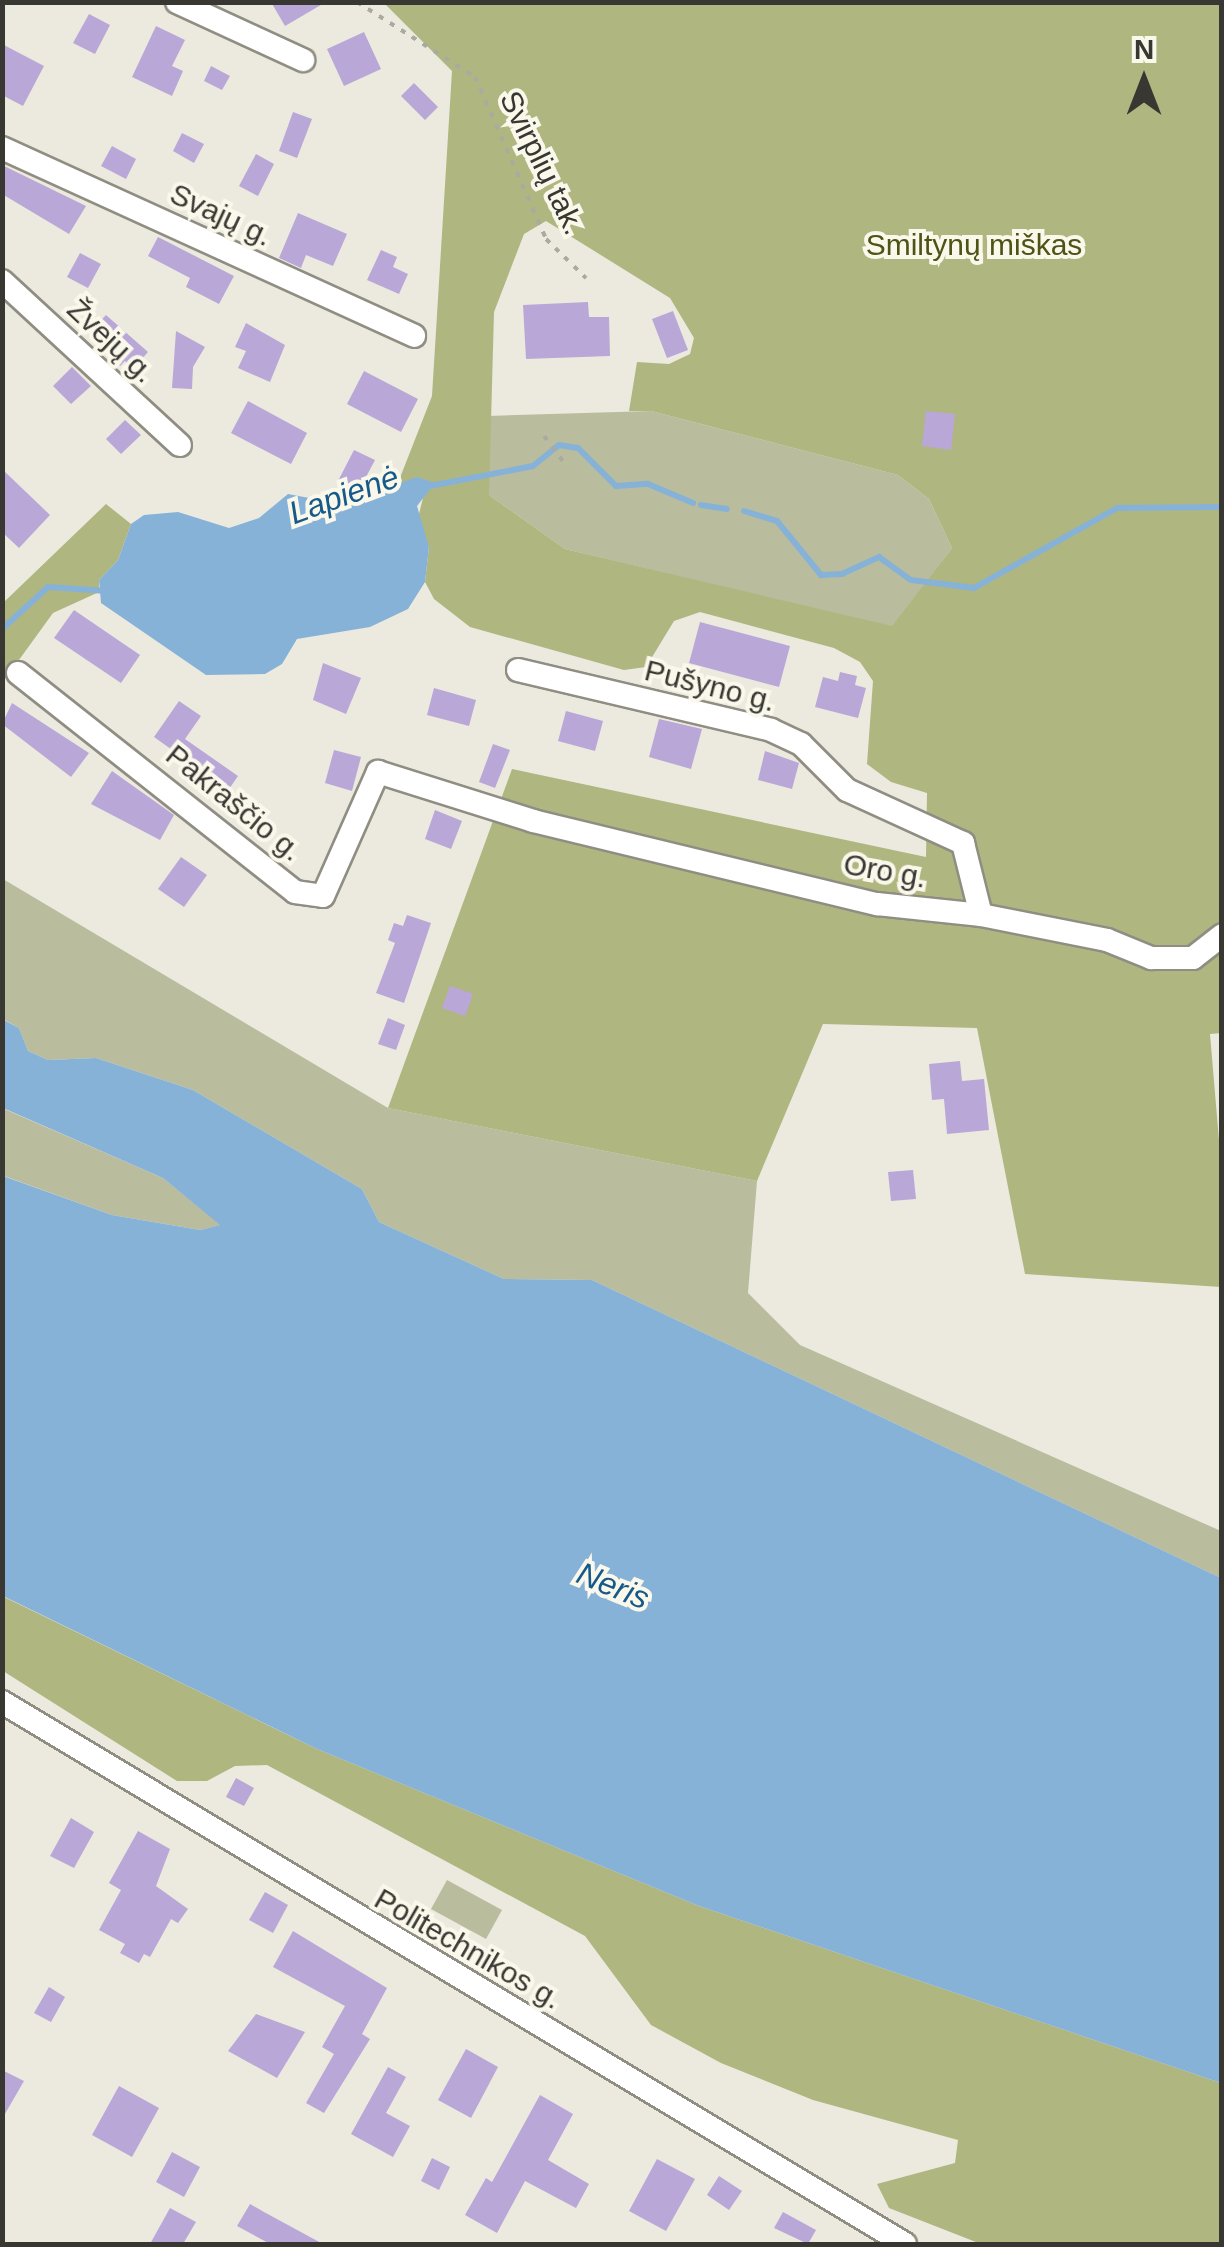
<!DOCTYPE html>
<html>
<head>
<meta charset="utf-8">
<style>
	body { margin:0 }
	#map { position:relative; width:1224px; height:2247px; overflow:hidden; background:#eceade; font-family:Helvetica,sans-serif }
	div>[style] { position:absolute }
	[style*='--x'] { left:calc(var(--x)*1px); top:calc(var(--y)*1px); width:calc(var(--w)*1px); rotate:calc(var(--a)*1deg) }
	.green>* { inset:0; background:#b9bd9d }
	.forest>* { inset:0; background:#afb680 }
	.water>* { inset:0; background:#87b2d8 }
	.stream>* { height:6px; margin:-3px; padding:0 3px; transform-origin:3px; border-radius:3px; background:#87b2d8 }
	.building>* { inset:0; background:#b9a7d8 }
	.path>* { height:4px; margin-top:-2px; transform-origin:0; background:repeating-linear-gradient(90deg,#acaaa0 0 5px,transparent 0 13px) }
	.roads { filter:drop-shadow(2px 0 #908d82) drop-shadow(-2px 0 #908d82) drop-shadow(0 2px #908d82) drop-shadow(0 -2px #908d82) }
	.minor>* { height:22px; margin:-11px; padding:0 11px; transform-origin:11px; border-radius:11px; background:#fff }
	span { translate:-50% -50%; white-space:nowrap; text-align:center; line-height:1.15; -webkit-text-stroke:8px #faf7eb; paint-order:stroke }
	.street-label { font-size:30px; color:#383732 }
	.park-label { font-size:30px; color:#4e5316 }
	.water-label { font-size:32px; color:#175a8a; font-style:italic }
	.frame { position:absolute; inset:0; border:5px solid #383732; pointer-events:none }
	.north { position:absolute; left:1094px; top:30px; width:100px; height:100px; -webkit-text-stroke:8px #faf7eb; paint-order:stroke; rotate:0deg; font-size:28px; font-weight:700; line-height:40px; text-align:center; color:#383732 }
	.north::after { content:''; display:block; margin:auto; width:35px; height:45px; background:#383732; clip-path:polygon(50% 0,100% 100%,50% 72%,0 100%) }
</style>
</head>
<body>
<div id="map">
	<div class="green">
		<div style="clip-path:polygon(651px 411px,898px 475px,929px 499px,952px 548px,892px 627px,565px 549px,489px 495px,487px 416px)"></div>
		<div style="clip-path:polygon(3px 879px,388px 1108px,757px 1181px,748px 1293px,800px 1345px,1221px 1531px,1221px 1578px,592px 1280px,504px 1279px,379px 1222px,362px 1189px,193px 1090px,96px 1058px,48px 1060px,28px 1051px,19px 1028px,3px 1019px)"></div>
		<div style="clip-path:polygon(2px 1108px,163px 1178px,221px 1225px,200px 1230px,112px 1215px,4px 1176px)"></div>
		<div style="clip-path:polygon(447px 1880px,502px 1910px,486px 1939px,431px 1909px)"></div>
	</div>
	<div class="forest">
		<div style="clip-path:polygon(evenodd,384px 3px,1221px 3px,1222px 1033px,1210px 1034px,1221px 1164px,1221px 1287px,1025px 1274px,977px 1028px,823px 1024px,757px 1181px,388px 1108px,512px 769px,926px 857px,927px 793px,891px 782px,867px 764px,873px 681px,860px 662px,834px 648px,700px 612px,674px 621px,646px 667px,624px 670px,470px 627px,434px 599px,425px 582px,429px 547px,417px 522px,424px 494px,418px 477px,396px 488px,432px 396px,452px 71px,384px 3px,546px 221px,670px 298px,694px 338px,690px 354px,669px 364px,637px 362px,629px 411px,651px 411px,898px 475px,929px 499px,952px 548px,892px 626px,565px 549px,489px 495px,494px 312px,524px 234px,546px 221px)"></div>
		<div style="clip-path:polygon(106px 504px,131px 524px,118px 560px,99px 580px,99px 592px,53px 613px,3px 682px,3px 603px)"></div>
		<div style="clip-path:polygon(2px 1596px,317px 1749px,699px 1906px,1221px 2083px,1221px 2244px,981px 2244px,889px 2208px,877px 2184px,955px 2163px,958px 2140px,813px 2100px,721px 2063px,651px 2025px,585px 1936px,267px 1765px,235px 1766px,207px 1781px,177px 1781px,3px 1671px)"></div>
	</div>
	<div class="water">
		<div style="clip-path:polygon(417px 477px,435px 483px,417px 506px,429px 547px,425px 582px,408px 609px,370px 627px,297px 639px,282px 664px,265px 674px,206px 675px,101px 603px,99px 580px,118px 560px,131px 524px,144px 515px,178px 512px,229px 528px,259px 518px,288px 494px,341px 504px)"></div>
		<div style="clip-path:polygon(2px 1019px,19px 1028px,28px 1051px,48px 1060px,96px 1058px,193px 1090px,362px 1189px,379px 1222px,504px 1279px,592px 1280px,1221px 1578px,1221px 2083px,699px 1906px,317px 1749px,3px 1596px,3px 1176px,112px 1215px,200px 1230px,220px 1225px,163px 1178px,3px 1108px)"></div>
	</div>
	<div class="stream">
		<div style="--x:430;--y:486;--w:105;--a:-11"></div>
		<div style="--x:533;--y:466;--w:33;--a:-39"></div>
		<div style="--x:559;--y:445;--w:19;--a:9"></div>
		<div style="--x:578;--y:448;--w:54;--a:45"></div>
		<div style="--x:616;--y:486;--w:32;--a:-4"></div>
		<div style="--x:648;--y:484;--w:49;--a:22.9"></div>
		<div style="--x:701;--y:505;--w:26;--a:9"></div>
		<div style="--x:744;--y:511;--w:34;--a:17"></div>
		<div style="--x:777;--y:521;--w:70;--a:50.8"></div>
		<div style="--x:821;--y:575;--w:21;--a:-3"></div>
		<div style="--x:842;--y:574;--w:41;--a:-24.7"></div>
		<div style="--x:879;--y:557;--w:39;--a:36"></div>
		<div style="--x:911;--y:580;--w:64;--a:7.2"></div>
		<div style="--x:974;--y:588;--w:164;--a:-29.2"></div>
		<div style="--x:1117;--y:508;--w:105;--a:-0.5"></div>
		<div style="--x:2;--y:629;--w:62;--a:-42.4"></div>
		<div style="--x:48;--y:587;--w:59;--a:3.9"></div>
	</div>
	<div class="building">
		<div style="clip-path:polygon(271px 2px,326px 2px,285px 26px)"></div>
		<div style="clip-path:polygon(89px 14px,110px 25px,95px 54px,73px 43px)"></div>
		<div style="clip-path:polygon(156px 26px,185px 40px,172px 66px,183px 71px,172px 96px,132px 77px)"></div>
		<div style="clip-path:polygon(364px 32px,381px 69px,344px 86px,327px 49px)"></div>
		<div style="clip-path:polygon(2px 44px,44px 66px,23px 106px,2px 95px)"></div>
		<div style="clip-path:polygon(211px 66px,230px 76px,222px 90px,204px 81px)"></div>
		<div style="clip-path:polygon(414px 83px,438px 107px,425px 120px,401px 96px)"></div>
		<div style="clip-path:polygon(293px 112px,312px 119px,297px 158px,279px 151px)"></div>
		<div style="clip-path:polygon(182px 133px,204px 144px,194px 163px,173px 151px)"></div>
		<div style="clip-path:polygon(112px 146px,136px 159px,126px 179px,101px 166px)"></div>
		<div style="clip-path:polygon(256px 154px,274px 164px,258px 196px,239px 186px)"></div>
		<div style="clip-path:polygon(2px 165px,86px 206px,69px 234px,2px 194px)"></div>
		<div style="clip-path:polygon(298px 213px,347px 234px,333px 266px,306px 255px,301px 268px,279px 258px)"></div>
		<div style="clip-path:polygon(158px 237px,234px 276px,219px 304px,186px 287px,190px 278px,148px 256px)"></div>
		<div style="clip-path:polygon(381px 250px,397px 257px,393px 267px,408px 274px,399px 294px,367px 280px)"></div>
		<div style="clip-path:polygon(80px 253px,101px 264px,88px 288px,67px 277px)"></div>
		<div style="clip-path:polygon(588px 302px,589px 317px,609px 317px,610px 356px,526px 359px,523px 305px)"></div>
		<div style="clip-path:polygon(673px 311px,688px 350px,667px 358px,652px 319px)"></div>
		<div style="clip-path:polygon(106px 315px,148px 352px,133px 369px,125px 361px,120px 366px,91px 331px)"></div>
		<div style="clip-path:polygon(246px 323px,285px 345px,270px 382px,238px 368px,246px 351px,235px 347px)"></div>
		<div style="clip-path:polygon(176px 331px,205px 347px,193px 367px,192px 389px,172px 388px)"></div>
		<div style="clip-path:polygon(72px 367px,91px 386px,71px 404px,53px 386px)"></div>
		<div style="clip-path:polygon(364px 371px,418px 399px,401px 432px,347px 404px)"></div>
		<div style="clip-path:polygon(248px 401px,307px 433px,291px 464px,231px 433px)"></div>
		<div style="clip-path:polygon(926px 411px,955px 414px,951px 450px,922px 446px)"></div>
		<div style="clip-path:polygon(125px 420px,141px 435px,121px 454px,106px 439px)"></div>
		<div style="clip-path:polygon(354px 450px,375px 460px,358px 492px,338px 481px)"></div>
		<div style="clip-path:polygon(2px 469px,50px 515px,19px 548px,2px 532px)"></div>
		<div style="clip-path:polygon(74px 610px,140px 655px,121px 683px,54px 638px)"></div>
		<div style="clip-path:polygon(700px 622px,790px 646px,779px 687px,689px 663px)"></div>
		<div style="clip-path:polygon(323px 663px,361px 678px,346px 714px,313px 700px)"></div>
		<div style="clip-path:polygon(840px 672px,857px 676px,855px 685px,866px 688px,858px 718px,815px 707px,823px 677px,838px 681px)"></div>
		<div style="clip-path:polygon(434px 688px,476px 700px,469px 726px,427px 715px)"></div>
		<div style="clip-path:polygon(179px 701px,201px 716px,185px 739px,238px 776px,220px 802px,184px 776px,192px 764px,154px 737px)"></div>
		<div style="clip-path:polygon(12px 703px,89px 753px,71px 777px,2px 724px)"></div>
		<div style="clip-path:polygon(566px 711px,603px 721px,595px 751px,558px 741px)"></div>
		<div style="clip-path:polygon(659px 719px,702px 729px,691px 769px,649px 757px)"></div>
		<div style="clip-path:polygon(493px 744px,510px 750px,495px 788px,479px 782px)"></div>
		<div style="clip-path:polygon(334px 750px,361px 757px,352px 791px,325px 783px)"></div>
		<div style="clip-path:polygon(765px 751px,799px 763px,792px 789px,758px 780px)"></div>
		<div style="clip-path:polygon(112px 771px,174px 815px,160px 840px,91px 804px)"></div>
		<div style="clip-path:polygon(435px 810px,462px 821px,451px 849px,425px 839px)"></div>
		<div style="clip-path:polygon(181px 857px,207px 875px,184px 907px,158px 889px)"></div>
		<div style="clip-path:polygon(407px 915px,431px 923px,404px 1003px,376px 993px,395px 943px,388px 940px,394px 923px,403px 926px)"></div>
		<div style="clip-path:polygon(450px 986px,473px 994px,465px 1016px,442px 1008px)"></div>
		<div style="clip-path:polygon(388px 1018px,405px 1025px,396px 1050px,378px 1044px)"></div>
		<div style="clip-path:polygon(960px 1061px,962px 1081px,984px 1079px,989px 1130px,947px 1134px,944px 1099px,932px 1100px,929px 1064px)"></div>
		<div style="clip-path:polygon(913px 1170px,916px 1199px,891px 1201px,888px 1172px)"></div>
		<div style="clip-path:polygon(236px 1778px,254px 1788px,244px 1806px,226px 1797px)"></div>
		<div style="clip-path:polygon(71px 1818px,94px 1832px,74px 1868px,50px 1856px)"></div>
		<div style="clip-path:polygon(138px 1831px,170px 1849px,156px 1886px,188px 1909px,178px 1923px,171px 1919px,150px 1957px,144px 1954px,139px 1963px,120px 1953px,125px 1944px,99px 1930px,121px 1890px,109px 1883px)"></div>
		<div style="clip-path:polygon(265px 1892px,288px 1905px,273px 1933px,249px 1920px)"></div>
		<div style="clip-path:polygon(293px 1931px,387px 1988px,362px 2034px,370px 2039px,324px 2113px,306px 2103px,334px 2054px,322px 2047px,345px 2006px,273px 1967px)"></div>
		<div style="clip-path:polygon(49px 1987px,65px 1997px,51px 2022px,34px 2013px)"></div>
		<div style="clip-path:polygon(256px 2014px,305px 2032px,277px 2078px,228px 2051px)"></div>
		<div style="clip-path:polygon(466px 2049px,498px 2067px,471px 2118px,438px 2100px)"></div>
		<div style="clip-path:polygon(388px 2067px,406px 2077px,386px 2113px,410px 2126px,393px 2157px,351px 2134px)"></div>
		<div style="clip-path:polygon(2px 2070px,24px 2081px,2px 2119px)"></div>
		<div style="clip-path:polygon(119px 2086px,159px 2108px,132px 2157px,92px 2135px)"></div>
		<div style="clip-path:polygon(540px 2095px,573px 2114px,548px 2160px,589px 2184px,576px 2208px,525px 2181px,497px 2233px,465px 2215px,486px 2178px,492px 2182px)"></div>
		<div style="clip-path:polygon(172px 2152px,200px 2167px,184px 2197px,156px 2182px)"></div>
		<div style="clip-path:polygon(432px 2158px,450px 2167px,439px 2190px,421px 2181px)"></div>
		<div style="clip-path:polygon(657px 2159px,695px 2179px,666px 2231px,629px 2211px)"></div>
		<div style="clip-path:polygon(719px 2176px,742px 2191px,729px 2210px,707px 2195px)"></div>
		<div style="clip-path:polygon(250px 2204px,264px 2212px,323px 2244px,270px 2244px,237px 2226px)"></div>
		<div style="clip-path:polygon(170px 2208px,196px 2222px,183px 2244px,150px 2244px)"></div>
		<div style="clip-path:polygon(783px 2212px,816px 2230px,808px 2244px,774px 2228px)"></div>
	</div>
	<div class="path">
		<div style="--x:357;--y:2;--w:140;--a:32.4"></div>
		<div style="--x:475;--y:77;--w:177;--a:66.3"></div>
		<div style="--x:546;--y:239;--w:56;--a:44.3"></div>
		<div style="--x:544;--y:436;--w:35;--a:53"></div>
	</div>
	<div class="roads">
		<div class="minor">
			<div style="--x:177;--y:2;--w:139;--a:24.7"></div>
			<div style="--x:2;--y:148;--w:453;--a:24.5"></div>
			<div style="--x:2;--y:281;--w:242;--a:42.7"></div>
			<div style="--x:518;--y:670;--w:260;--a:13.3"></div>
			<div style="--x:771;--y:730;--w:33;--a:25"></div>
			<div style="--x:801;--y:744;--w:65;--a:45"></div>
			<div style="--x:847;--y:790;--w:128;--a:24.6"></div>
			<div style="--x:963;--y:843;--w:74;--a:76"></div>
			<div style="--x:18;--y:673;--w:353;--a:38.3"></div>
			<div style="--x:295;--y:892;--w:28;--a:8"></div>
			<div style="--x:323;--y:896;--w:136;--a:-66.1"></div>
			<div style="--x:378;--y:772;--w:163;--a:17.5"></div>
			<div style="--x:533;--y:821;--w:354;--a:13.6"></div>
			<div style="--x:877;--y:904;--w:105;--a:6"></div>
			<div style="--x:981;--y:915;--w:128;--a:11.2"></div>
			<div style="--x:1107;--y:940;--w:48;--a:22.2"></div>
			<div style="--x:1151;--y:958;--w:42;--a:0"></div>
			<div style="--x:1193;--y:958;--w:37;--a:-38"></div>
			<div style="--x:2;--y:1702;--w:1053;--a:30.97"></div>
		</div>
	</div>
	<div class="street-label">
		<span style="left:542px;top:163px;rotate:64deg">Svirplių tak.</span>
		<span style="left:221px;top:215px;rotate:25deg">Svajų g.</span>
		<span style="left:111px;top:341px;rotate:43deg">Žvejų g.</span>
		<span style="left:710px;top:686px;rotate:14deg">Pušyno g.</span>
		<span style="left:234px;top:803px;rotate:39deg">Pakraščio g.</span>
		<span style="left:885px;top:871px;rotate:10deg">Oro g.</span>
		<span style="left:468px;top:1949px;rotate:30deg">Politechnikos g.</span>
	</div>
	<div class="park-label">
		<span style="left:974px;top:245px">Smiltynų miškas</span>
	</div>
	<div class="water-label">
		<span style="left:344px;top:495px;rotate:-20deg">Lapienė</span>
		<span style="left:613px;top:1586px;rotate:22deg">Neris</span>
	</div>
	<div class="frame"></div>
	<div class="north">N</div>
</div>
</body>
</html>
